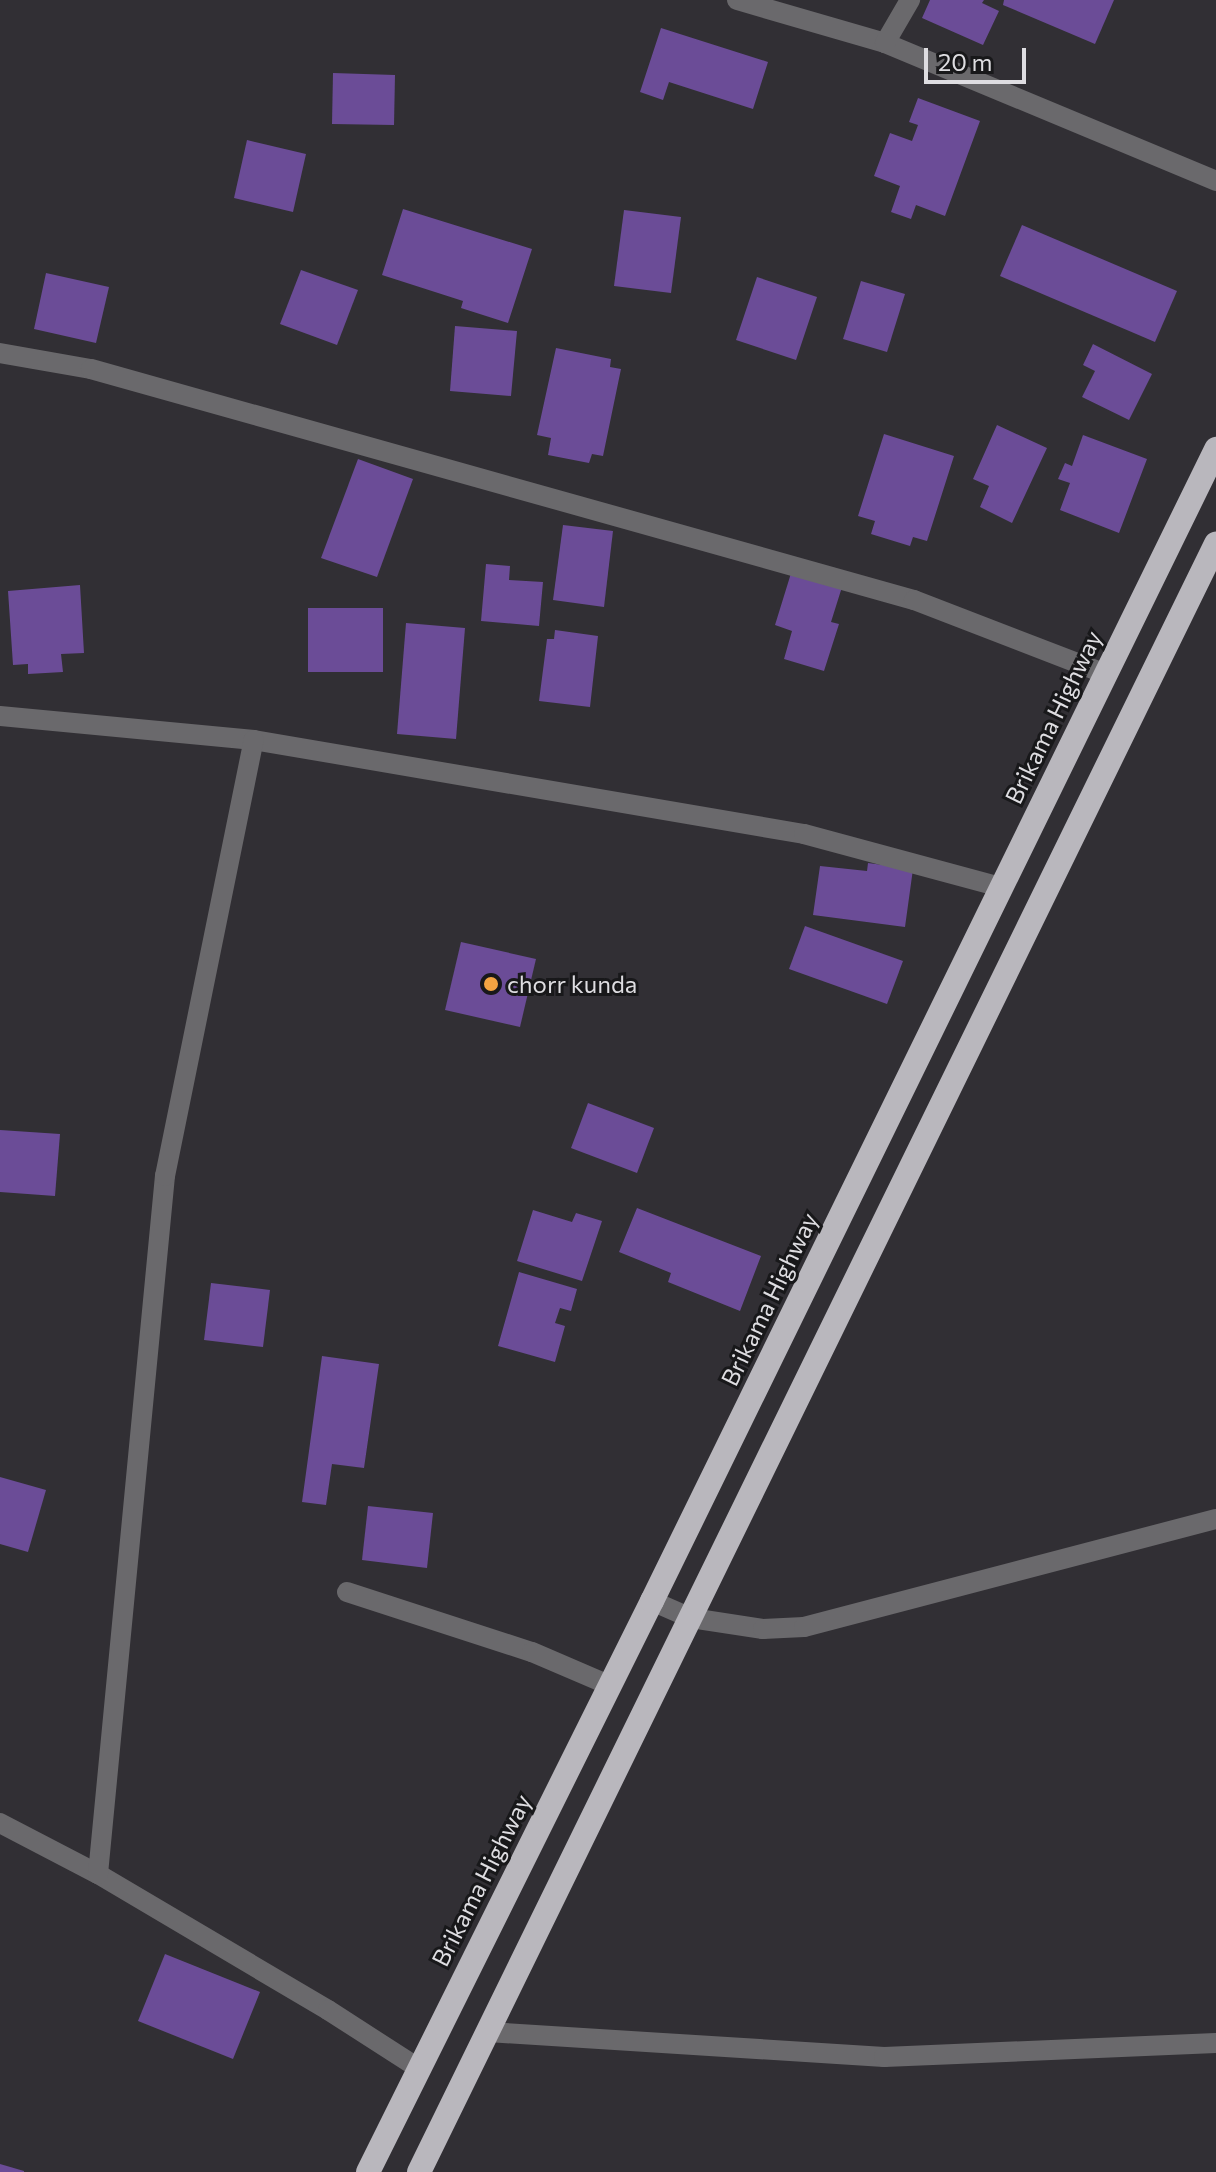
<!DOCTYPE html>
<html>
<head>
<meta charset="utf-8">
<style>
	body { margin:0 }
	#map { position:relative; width:1216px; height:2172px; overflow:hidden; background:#312f34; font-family:Commissioner,sans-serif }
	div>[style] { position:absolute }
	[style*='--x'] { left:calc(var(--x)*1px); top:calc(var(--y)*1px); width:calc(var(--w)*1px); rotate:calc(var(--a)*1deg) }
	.building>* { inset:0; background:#6b4c97 }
	.minor>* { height:20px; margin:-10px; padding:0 10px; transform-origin:10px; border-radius:10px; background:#6a696c }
	.highway>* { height:24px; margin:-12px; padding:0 12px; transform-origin:12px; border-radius:12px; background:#b9b7bd }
	.dots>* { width:22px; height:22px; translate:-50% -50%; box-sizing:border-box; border:4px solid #18181a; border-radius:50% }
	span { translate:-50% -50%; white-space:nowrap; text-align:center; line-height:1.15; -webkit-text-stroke:6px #18181a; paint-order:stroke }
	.street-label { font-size:24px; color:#dedde1 }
	.poi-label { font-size:24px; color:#dedde1 }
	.left { translate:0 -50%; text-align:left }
	.scale { position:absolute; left:924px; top:48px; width:102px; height:36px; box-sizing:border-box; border:4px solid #dedde1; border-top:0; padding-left:10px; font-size:24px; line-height:28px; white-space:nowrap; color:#dedde1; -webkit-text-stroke:6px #18181a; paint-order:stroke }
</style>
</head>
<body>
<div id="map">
	<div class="building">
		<div style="clip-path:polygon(930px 0,984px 0,982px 3px,999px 11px,983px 45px,922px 18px)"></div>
		<div style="clip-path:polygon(1004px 0,1114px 0,1095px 44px,1003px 5px)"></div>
		<div style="clip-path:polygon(661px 28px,768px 62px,753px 109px,669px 82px,663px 100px,640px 92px)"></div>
		<div style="clip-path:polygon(333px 73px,395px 75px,394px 125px,332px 124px)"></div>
		<div style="clip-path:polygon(918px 98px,980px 121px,945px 216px,916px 205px,911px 219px,891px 212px,900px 186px,874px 176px,890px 133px,912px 141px,918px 125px,909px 122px)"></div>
		<div style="clip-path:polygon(247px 140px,306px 154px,293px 212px,234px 198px)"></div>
		<div style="clip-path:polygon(403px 209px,532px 249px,508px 323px,461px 308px,463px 301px,382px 275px)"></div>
		<div style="clip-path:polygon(624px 210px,681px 217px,671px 293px,614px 286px)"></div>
		<div style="clip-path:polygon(1022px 225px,1177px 291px,1155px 342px,1000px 276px)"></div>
		<div style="clip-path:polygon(301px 270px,358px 290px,337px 345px,280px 324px)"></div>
		<div style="clip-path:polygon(46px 273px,109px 287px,96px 343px,34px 329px)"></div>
		<div style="clip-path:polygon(757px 277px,817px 297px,796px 360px,736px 340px)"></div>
		<div style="clip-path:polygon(861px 281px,905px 294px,887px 352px,843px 339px)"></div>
		<div style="clip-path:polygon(455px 326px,517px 331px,511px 396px,450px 391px)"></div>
		<div style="clip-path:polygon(1093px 344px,1152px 374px,1129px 420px,1082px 397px,1095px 371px,1083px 365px)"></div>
		<div style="clip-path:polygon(556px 348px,611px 359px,610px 367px,621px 369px,603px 456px,592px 454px,589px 463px,548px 455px,551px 438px,537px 435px)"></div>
		<div style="clip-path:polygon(997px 425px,1047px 448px,1012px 523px,980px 507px,989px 486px,973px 479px)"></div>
		<div style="clip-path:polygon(884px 434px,954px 456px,927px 541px,913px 537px,910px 546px,871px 534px,875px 521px,858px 516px)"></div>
		<div style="clip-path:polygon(1083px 435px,1147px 459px,1119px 533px,1060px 510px,1070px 483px,1058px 479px,1065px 463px,1072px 466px)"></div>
		<div style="clip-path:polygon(358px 459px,413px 479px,377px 577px,321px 558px)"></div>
		<div style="clip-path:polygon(563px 525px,613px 531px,604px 607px,553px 600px)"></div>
		<div style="clip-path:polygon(486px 564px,510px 566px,509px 580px,543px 582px,539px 626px,481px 621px)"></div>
		<div style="clip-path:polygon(792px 570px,842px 587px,831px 622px,839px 624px,824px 671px,784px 659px,792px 631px,775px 625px)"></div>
		<div style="clip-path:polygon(80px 585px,84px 653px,61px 654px,63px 672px,28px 674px,28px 664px,13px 665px,8px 591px)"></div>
		<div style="clip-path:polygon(308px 608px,383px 608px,383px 672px,308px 672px)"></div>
		<div style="clip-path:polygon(406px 623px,465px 628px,456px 739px,397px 734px)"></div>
		<div style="clip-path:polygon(555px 630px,598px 636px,590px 707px,539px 701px,547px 639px,554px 639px)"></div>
		<div style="clip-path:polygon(868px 863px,913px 869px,905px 927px,813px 915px,820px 866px,867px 871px)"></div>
		<div style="clip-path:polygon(805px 926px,903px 961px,887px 1004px,789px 969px)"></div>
		<div style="clip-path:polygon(461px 942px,536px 959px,520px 1027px,445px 1010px)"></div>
		<div style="clip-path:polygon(588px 1103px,654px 1128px,637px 1173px,571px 1148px)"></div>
		<div style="clip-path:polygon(0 1130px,60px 1134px,55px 1196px,0 1192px)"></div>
		<div style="clip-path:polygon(637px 1208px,761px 1256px,740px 1311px,668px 1282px,671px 1273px,619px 1252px)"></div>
		<div style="clip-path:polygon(533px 1210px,572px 1222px,576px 1213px,602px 1221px,582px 1281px,517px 1261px)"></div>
		<div style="clip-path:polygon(519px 1272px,577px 1289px,571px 1311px,560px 1308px,555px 1323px,565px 1326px,555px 1362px,498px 1346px)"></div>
		<div style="clip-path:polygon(211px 1283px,270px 1290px,263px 1347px,204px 1340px)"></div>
		<div style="clip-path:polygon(322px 1356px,379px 1364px,364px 1468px,332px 1464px,326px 1505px,302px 1502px)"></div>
		<div style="clip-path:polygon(0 1477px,46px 1490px,28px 1552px,0 1544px)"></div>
		<div style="clip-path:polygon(368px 1506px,433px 1513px,427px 1568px,362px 1560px)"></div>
		<div style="clip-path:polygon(165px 1954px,260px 1992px,233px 2059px,138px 2021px)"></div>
		<div style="clip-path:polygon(0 2164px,24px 2171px,24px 2172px,0 2172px)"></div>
	</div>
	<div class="minor">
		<div style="--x:737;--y:0;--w:154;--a:16.2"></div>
		<div style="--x:885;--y:43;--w:359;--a:22.6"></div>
		<div style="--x:885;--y:43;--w:50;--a:-59.8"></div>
		<div style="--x:0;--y:353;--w:92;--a:10"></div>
		<div style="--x:91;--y:369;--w:855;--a:15.68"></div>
		<div style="--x:914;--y:600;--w:206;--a:21.1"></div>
		<div style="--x:0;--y:716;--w:255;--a:5.4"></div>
		<div style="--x:254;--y:740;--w:558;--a:9.7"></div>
		<div style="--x:804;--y:834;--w:204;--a:15.1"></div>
		<div style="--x:347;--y:1592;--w:194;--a:18"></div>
		<div style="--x:532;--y:1652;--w:84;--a:23.2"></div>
		<div style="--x:652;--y:1601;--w:43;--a:23.6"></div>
		<div style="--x:691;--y:1618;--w:73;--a:8.7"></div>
		<div style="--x:763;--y:1629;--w:41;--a:-2.8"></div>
		<div style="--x:804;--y:1627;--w:426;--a:-14.7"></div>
		<div style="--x:0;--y:1823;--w:110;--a:27.5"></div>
		<div style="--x:98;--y:1874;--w:267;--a:30.6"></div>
		<div style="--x:328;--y:2010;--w:107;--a:32.8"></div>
		<div style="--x:98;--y:1874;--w:701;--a:-84.52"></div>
		<div style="--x:165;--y:1176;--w:445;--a:-78.5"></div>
		<div style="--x:488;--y:2032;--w:397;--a:3.6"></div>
		<div style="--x:884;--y:2057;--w:332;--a:-2.4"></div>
	</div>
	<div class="highway">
		<div style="--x:368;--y:2172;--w:638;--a:-63.56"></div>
		<div style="--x:652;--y:1601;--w:1283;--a:-63.91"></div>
		<div style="--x:419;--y:2172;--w:1813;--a:-63.92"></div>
	</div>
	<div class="dots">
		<div style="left:491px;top:984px;background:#f3a442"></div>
	</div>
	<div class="street-label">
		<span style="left:1053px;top:717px;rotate:-64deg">Brikama Highway</span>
		<span style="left:769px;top:1299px;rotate:-64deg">Brikama Highway</span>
		<span style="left:481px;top:1880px;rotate:-63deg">Brikama Highway</span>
	</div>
	<div class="poi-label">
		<span class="left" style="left:507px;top:984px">chorr kunda</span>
	</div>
	<div class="scale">20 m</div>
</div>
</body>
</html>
